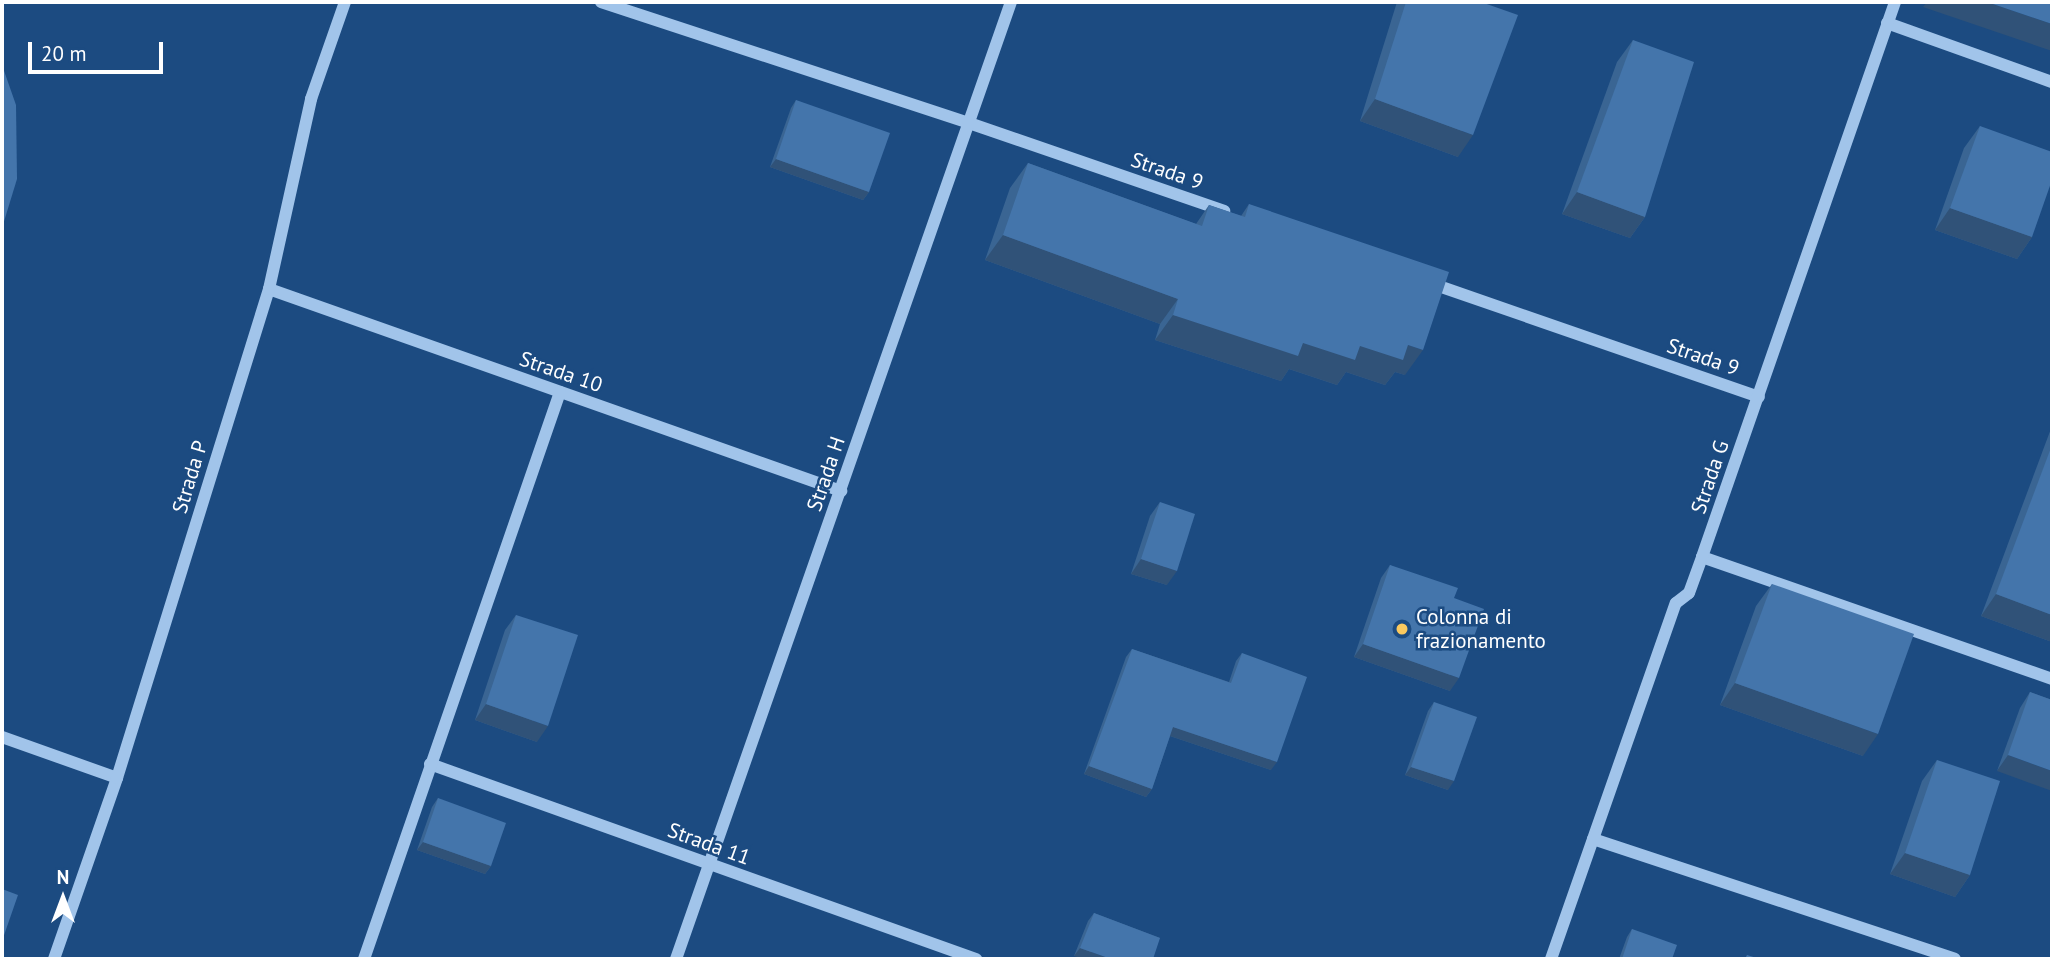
<!DOCTYPE html>
<html>
<head>
<meta charset="utf-8">
<style>
	body { margin:0 }
	#map { position:relative; width:2054px; height:961px; overflow:hidden; background:#1c4b81; font-family:"PT Sans",sans-serif }
	div>[style] { position:absolute }
	[style*='--x'] { left:calc(var(--x)*1px); top:calc(var(--y)*1px); width:calc(var(--w)*1px); rotate:calc(var(--a)*1deg) }
	.minor>* { height:12px; margin:-6px; padding:0 6px; transform-origin:6px; border-radius:6px; background:#a1c4ea }
	.wall>* { inset:0; background:#3a6593 }
	.shaded-wall>* { inset:0; background:#305278 }
	.building>* { inset:0; background:#4475ab }
	.dots>* { width:19px; height:19px; translate:-50% -50%; box-sizing:border-box; border:4px solid #1c4b81; border-radius:50% }
	span { translate:-50% -50%; white-space:nowrap; text-align:center; line-height:1.15; -webkit-text-stroke:5px #1c4b81; paint-order:stroke }
	.street-label { font-size:21px; color:#fff }
	.poi-label { font-size:21px; color:#fff }
	.left { translate:0 -50%; text-align:left }
	.frame { position:absolute; inset:0; border:4px solid #fff; pointer-events:none }
	.north { position:absolute; left:28px; top:863px; width:70px; height:70px; -webkit-text-stroke:5px #1c4b81; paint-order:stroke; rotate:0deg; font-size:19px; font-weight:700; line-height:28px; text-align:center; color:#fff }
	.north::after { content:''; display:block; margin:auto; width:24px; height:32px; background:#fff; clip-path:polygon(50% 0,100% 100%,50% 72%,0 100%) }
	.scale { position:absolute; left:28px; top:42px; width:135px; height:32px; box-sizing:border-box; border:4px solid #fff; border-top:0; padding-left:9px; font-size:21px; line-height:24px; white-space:nowrap; color:#fff; -webkit-text-stroke:5px #1c4b81; paint-order:stroke }
</style>
</head>
<body>
<div id="map">
	<div class="minor">
		<div style="--x:601;--y:2;--w:387;--a:18.2"></div>
		<div style="--x:969;--y:123;--w:270;--a:19"></div>
		<div style="--x:1887;--y:23;--w:175;--a:19.7"></div>
		<div style="--x:1430;--y:283;--w:348;--a:19.1"></div>
		<div style="--x:269;--y:289;--w:607;--a:19.45"></div>
		<div style="--x:1702;--y:557;--w:371;--a:19.2"></div>
		<div style="--x:2;--y:737;--w:122;--a:19.6"></div>
		<div style="--x:430;--y:764;--w:580;--a:19.65"></div>
		<div style="--x:1593;--y:839;--w:381;--a:18.3"></div>
		<div style="--x:54;--y:959;--w:192;--a:-70.8"></div>
		<div style="--x:117;--y:778;--w:512;--a:-72.73"></div>
		<div style="--x:269;--y:289;--w:195;--a:-77.5"></div>
		<div style="--x:311;--y:99;--w:103;--a:-70.7"></div>
		<div style="--x:364;--y:959;--w:600;--a:-70.93"></div>
		<div style="--x:676;--y:959;--w:1014;--a:-70.71"></div>
		<div style="--x:1551;--y:959;--w:377;--a:-70.7"></div>
		<div style="--x:1676;--y:603;--w:16;--a:-38"></div>
		<div style="--x:1689;--y:593;--w:38;--a:-70"></div>
		<div style="--x:1702;--y:557;--w:588;--a:-70.82"></div>
	</div>
	<div class="wall">
		<div style="clip-path:polygon(1397px 2px,1481px 2px,1458px 157px,1360px 121px)"></div>
		<div style="clip-path:polygon(1633px 40px,1645px 217px,1630px 238px,1562px 214px,1617px 62px)"></div>
		<div style="clip-path:polygon(796px 100px,869px 192px,863px 200px,770px 167px,791px 108px)"></div>
		<div style="clip-path:polygon(1980px 126px,2032px 237px,2017px 259px,1935px 230px,1964px 148px)"></div>
		<div style="clip-path:polygon(1028px 163px,1196px 224px,1209px 205px,1241px 216px,1249px 204px,1405px 375px,1395px 372px,1385px 385px,1346px 372px,1337px 385px,1289px 369px,1281px 381px,1155px 340px,1160px 324px,985px 260px,1010px 188px)"></div>
		<div style="clip-path:polygon(2052px 426px,2052px 642px,1981px 616px)"></div>
		<div style="clip-path:polygon(1160px 502px,1167px 585px,1131px 574px,1150px 516px)"></div>
		<div style="clip-path:polygon(1390px 565px,1454px 598px,1450px 691px,1354px 657px,1381px 578px)"></div>
		<div style="clip-path:polygon(1772px 584px,1863px 756px,1720px 705px,1756px 606px)"></div>
		<div style="clip-path:polygon(516px 615px,537px 742px,475px 720px,505px 630px)"></div>
		<div style="clip-path:polygon(1132px 649px,1229px 682px,1236px 661px,1242px 653px,1271px 770px,1170px 736px,1152px 789px,1146px 797px,1084px 774px,1126px 657px)"></div>
		<div style="clip-path:polygon(2030px 692px,2052px 700px,1997px 771px,2020px 708px)"></div>
		<div style="clip-path:polygon(1434px 702px,1448px 790px,1405px 775px,1428px 711px)"></div>
		<div style="clip-path:polygon(1937px 760px,1970px 875px,1955px 897px,1890px 874px,1922px 781px)"></div>
		<div style="clip-path:polygon(438px 798px,491px 866px,485px 874px,417px 850px,432px 807px)"></div>
		<div style="clip-path:polygon(1094px 913px,1160px 938px,1074px 956px,1088px 921px)"></div>
		<div style="clip-path:polygon(1632px 929px,1672px 959px,1619px 959px,1627px 937px)"></div>
	</div>
	<div class="shaded-wall">
		<div style="clip-path:polygon(1927px 2px,1987px 2px,2052px 24px,2052px 51px,1923px 7px)"></div>
		<div style="clip-path:polygon(1375px 99px,1473px 135px,1458px 157px,1360px 121px)"></div>
		<div style="clip-path:polygon(776px 159px,869px 192px,863px 200px,770px 167px)"></div>
		<div style="clip-path:polygon(1577px 192px,1645px 217px,1630px 238px,1562px 214px)"></div>
		<div style="clip-path:polygon(1950px 208px,2032px 237px,2017px 259px,1935px 230px)"></div>
		<div style="clip-path:polygon(1003px 235px,1178px 299px,1160px 324px,985px 260px)"></div>
		<div style="clip-path:polygon(1173px 315px,1303px 343px,1360px 346px,1408px 345px,1423px 350px,1405px 375px,1395px 372px,1385px 385px,1346px 372px,1337px 385px,1289px 369px,1281px 381px,1155px 340px)"></div>
		<div style="clip-path:polygon(1141px 559px,1177px 571px,1167px 585px,1131px 574px)"></div>
		<div style="clip-path:polygon(1996px 594px,2052px 615px,2052px 642px,1981px 616px)"></div>
		<div style="clip-path:polygon(1363px 644px,1459px 678px,1450px 691px,1354px 657px)"></div>
		<div style="clip-path:polygon(1735px 683px,1878px 734px,1863px 756px,1720px 705px)"></div>
		<div style="clip-path:polygon(486px 704px,548px 726px,537px 742px,475px 720px)"></div>
		<div style="clip-path:polygon(1173px 727px,1277px 762px,1271px 770px,1167px 735px)"></div>
		<div style="clip-path:polygon(2008px 755px,2052px 771px,2052px 791px,1997px 771px)"></div>
		<div style="clip-path:polygon(1089px 766px,1152px 789px,1146px 797px,1084px 774px)"></div>
		<div style="clip-path:polygon(1411px 767px,1454px 781px,1448px 790px,1405px 775px)"></div>
		<div style="clip-path:polygon(423px 842px,491px 866px,485px 874px,417px 850px)"></div>
		<div style="clip-path:polygon(1905px 853px,1970px 875px,1955px 897px,1890px 874px)"></div>
		<div style="clip-path:polygon(1080px 948px,1111px 959px,1082px 959px,1074px 956px)"></div>
	</div>
	<div class="building">
		<div style="clip-path:polygon(1406px 2px,1481px 2px,1518px 15px,1473px 135px,1375px 99px)"></div>
		<div style="clip-path:polygon(1987px 2px,2052px 2px,2052px 24px)"></div>
		<div style="clip-path:polygon(1633px 40px,1694px 62px,1645px 217px,1577px 192px)"></div>
		<div style="clip-path:polygon(2px 65px,16px 105px,17px 179px,2px 228px)"></div>
		<div style="clip-path:polygon(796px 100px,890px 133px,869px 192px,776px 159px)"></div>
		<div style="clip-path:polygon(1980px 126px,2052px 152px,2052px 180px,2032px 237px,1950px 208px)"></div>
		<div style="clip-path:polygon(1028px 163px,1202px 226px,1209px 205px,1245px 217px,1249px 204px,1449px 272px,1423px 350px,1408px 345px,1403px 360px,1360px 346px,1355px 360px,1303px 343px,1298px 356px,1173px 315px,1178px 299px,1003px 235px)"></div>
		<div style="clip-path:polygon(2052px 445px,2052px 615px,1996px 594px)"></div>
		<div style="clip-path:polygon(1160px 502px,1195px 514px,1177px 571px,1141px 559px)"></div>
		<div style="clip-path:polygon(1390px 565px,1458px 588px,1454px 598px,1484px 609px,1459px 678px,1363px 644px)"></div>
		<div style="clip-path:polygon(1772px 584px,1914px 634px,1878px 734px,1735px 683px)"></div>
		<div style="clip-path:polygon(516px 615px,578px 635px,548px 726px,486px 704px)"></div>
		<div style="clip-path:polygon(1132px 649px,1231px 683px,1242px 653px,1307px 677px,1277px 762px,1173px 727px,1152px 789px,1089px 766px)"></div>
		<div style="clip-path:polygon(2030px 692px,2052px 700px,2052px 771px,2008px 755px)"></div>
		<div style="clip-path:polygon(1434px 702px,1477px 717px,1454px 781px,1411px 767px)"></div>
		<div style="clip-path:polygon(1937px 760px,2000px 781px,1970px 875px,1905px 853px)"></div>
		<div style="clip-path:polygon(438px 798px,506px 823px,491px 866px,423px 842px)"></div>
		<div style="clip-path:polygon(2px 889px,18px 895px,2px 941px)"></div>
		<div style="clip-path:polygon(1094px 913px,1160px 938px,1153px 959px,1111px 959px,1080px 948px)"></div>
		<div style="clip-path:polygon(1632px 929px,1677px 945px,1672px 959px,1622px 959px)"></div>
		<div style="clip-path:polygon(1747px 955px,1760px 959px,1745px 959px)"></div>
	</div>
	<div class="dots">
		<div style="left:1402px;top:629px;background:#fac95f"></div>
	</div>
	<div class="street-label">
		<span style="left:1167px;top:171px;rotate:19deg">Strada 9</span>
		<span style="left:1703px;top:357px;rotate:19deg">Strada 9</span>
		<span style="left:561px;top:372px;rotate:19deg">Strada 10</span>
		<span style="left:826px;top:474px;rotate:-71deg">Strada H</span>
		<span style="left:190px;top:477px;rotate:-73deg">Strada P</span>
		<span style="left:1710px;top:477px;rotate:-71deg">Strada G</span>
		<span style="left:709px;top:844px;rotate:20deg">Strada 11</span>
	</div>
	<div class="poi-label">
		<span class="left" style="left:1416px;top:629px">Colonna di<br>frazionamento</span>
	</div>
	<div class="frame"></div>
	<div class="north">N</div>
	<div class="scale">20 m</div>
</div>
</body>
</html>
